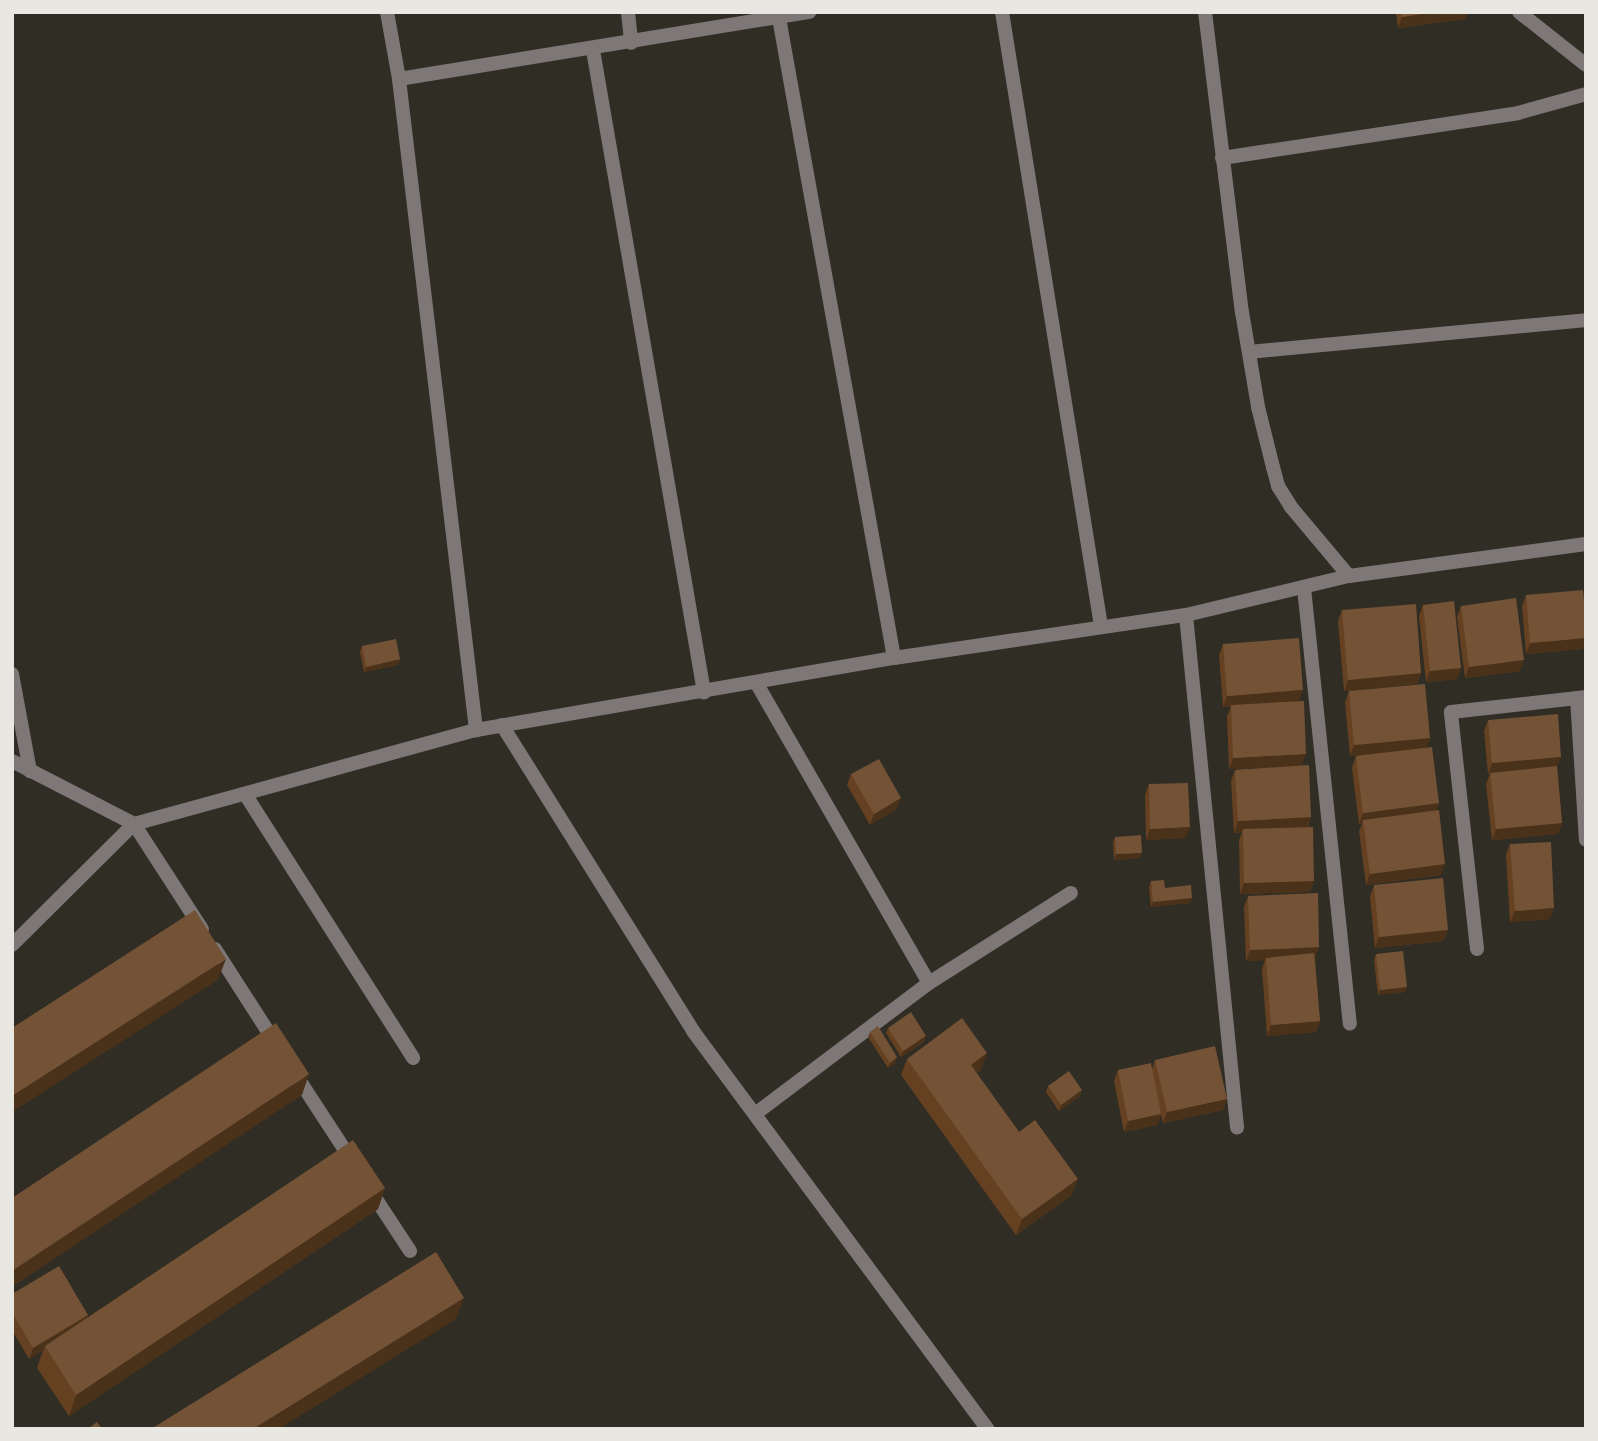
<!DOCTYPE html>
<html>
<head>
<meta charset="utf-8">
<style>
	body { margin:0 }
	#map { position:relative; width:1598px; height:1441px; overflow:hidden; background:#2f2d24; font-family:Rubik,sans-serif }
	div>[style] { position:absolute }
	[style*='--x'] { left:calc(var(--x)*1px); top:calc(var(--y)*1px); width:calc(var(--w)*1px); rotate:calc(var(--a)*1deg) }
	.service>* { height:14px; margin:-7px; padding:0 7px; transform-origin:7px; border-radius:7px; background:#7d7877 }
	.minor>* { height:14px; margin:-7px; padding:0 7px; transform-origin:7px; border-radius:7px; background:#7d7877 }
	.wall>* { inset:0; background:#664121 }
	.shaded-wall>* { inset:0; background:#4a311a }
	.building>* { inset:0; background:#745236 }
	span { translate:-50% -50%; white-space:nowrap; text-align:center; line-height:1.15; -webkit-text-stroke:5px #161511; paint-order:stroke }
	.frame { position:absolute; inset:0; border:14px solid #e8e7e1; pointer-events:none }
</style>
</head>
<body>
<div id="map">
	<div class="service">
		<div style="--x:757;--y:684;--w:345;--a:60.1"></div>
		<div style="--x:134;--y:824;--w:125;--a:57.1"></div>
		<div style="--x:215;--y:949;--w:113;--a:57.3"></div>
		<div style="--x:294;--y:1072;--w:106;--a:56.9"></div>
		<div style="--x:755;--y:1114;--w:218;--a:-37"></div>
		<div style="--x:929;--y:983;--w:168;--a:-32.4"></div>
		<div style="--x:370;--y:1190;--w:73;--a:56.7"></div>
	</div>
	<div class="minor">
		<div style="--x:387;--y:12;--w:68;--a:79.8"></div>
		<div style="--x:399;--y:79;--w:656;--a:83.25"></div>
		<div style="--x:628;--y:12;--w:31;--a:84"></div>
		<div style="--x:1002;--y:12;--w:622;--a:80.84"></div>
		<div style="--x:1205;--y:12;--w:302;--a:83"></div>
		<div style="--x:1242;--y:312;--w:96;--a:80.4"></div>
		<div style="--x:1258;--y:407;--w:62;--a:76"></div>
		<div style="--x:1273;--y:467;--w:20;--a:75"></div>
		<div style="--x:1278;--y:486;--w:25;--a:58"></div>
		<div style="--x:1291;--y:507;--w:90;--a:50"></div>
		<div style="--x:1519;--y:12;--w:85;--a:38.3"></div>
		<div style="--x:779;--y:18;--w:650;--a:79.81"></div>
		<div style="--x:593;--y:50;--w:652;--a:80.19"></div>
		<div style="--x:399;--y:79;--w:416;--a:-9.3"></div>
		<div style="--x:1222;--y:158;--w:299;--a:-8.6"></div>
		<div style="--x:1518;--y:113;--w:71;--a:-15.6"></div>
		<div style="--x:1249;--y:352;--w:339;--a:-5.4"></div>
		<div style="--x:1304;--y:588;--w:438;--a:84"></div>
		<div style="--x:1186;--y:615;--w:515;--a:84.31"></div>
		<div style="--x:12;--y:674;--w:99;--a:79.5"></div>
		<div style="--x:1577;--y:698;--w:142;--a:86.4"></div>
		<div style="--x:502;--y:725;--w:361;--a:58"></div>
		<div style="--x:693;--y:1031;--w:495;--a:53.5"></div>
		<div style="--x:12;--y:761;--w:137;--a:27.3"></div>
		<div style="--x:245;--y:794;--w:313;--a:57.5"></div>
		<div style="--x:12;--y:945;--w:172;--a:-44.8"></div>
		<div style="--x:134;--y:824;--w:355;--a:-15.4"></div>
		<div style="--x:476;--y:730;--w:424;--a:-9.8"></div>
		<div style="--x:894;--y:658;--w:295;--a:-8.4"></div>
		<div style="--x:1186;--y:615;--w:168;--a:-13.5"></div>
		<div style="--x:1349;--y:576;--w:239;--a:-7.7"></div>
		<div style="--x:1477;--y:949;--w:238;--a:-96.3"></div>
		<div style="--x:1451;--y:712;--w:136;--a:-6.3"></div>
	</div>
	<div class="wall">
		<div style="clip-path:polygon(1396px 12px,1467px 12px,1465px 19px,1398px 28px)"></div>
		<div style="clip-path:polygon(1526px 595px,1583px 649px,1526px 654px,1522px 606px)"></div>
		<div style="clip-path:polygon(1423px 605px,1461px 668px,1457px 679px,1426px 682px,1419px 616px)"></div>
		<div style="clip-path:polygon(1461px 606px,1520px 671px,1465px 678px,1457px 617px)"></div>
		<div style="clip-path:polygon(1342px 610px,1421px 673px,1417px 684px,1344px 691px,1338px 621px)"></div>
		<div style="clip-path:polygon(1223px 644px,1299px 701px,1280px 702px,1302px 765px,1311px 817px,1308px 827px,1314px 881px,1310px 892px,1240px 894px,1239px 840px,1242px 832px,1234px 833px,1231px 781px,1235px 770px,1298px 766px,1229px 769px,1227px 716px,1231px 707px,1223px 707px,1219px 655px)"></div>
		<div style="clip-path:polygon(362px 646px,400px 659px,398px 665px,364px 672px,360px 652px)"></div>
		<div style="clip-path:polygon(1349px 691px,1430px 738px,1426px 748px,1439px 803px,1436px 811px,1441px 875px,1366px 885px,1359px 831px,1362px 824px,1359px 824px,1352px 768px,1356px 756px,1382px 753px,1350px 756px,1345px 702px)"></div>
		<div style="clip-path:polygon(1488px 720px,1557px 768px,1562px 823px,1558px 834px,1492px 840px,1486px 784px,1490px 774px,1488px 774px,1484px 731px)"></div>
		<div style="clip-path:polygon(851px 774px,897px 809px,870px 825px,847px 785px)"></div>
		<div style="clip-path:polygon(1149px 784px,1186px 838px,1146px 840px,1145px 795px)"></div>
		<div style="clip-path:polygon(1115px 837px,1140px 858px,1114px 860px,1113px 843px)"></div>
		<div style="clip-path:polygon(1510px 844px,1550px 919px,1510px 922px,1506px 855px)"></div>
		<div style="clip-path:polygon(1151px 881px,1165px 888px,1190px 903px,1151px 907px,1149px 887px)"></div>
		<div style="clip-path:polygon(1374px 885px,1444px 941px,1375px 948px,1370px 897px)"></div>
		<div style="clip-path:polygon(1248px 896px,1319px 947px,1315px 958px,1320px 1021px,1316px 1032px,1267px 1036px,1262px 969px,1265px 960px,1246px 961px,1244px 907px)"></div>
		<div style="clip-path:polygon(1376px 954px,1405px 992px,1378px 995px,1374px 960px)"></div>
		<div style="clip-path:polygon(888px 1028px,924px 1042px,901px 1057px,886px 1033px)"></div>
		<div style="clip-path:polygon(870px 1032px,897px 1057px,895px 1063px,888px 1068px,868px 1037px)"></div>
		<div style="clip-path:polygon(907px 1059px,981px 1070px,976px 1073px,1019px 1132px,1072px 1195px,1016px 1235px,901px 1075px)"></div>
		<div style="clip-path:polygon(1155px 1060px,1227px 1099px,1223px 1110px,1163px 1123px,1161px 1115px,1157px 1125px,1124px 1132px,1114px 1081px,1118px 1070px,1152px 1069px)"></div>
		<div style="clip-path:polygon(1048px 1086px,1080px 1096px,1059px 1111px,1046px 1092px)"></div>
		<div style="clip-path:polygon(385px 1188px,378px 1209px,69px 1416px,37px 1368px,43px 1350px,29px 1359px,12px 1330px,12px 1294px,88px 1315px,86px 1319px)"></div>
	</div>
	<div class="shaded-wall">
		<div style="clip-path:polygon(1434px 12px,1467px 12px,1465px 19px,1398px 28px,1402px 17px)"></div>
		<div style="clip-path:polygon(1586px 638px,1583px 649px,1526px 654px,1530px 643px)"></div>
		<div style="clip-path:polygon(400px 659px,398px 665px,364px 672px,366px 667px)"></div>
		<div style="clip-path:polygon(1524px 660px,1520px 671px,1465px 678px,1469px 667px)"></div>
		<div style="clip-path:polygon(1461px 668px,1457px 679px,1426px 682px,1430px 671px)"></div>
		<div style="clip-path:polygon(1421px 673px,1417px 684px,1344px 691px,1348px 680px)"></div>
		<div style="clip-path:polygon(1303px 690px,1299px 701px,1223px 707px,1227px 696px)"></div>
		<div style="clip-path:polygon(1430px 738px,1426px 749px,1350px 756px,1354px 745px)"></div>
		<div style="clip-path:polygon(1306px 754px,1302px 766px,1229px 769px,1233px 758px)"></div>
		<div style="clip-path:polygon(1561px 757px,1557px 768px,1488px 774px,1492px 763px)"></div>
		<div style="clip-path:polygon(901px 798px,897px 809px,870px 825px,874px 814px)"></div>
		<div style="clip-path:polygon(1439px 803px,1435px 814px,1363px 820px,1362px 824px,1359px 824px,1363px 813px)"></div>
		<div style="clip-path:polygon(1311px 817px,1307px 828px,1243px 829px,1242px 832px,1234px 833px,1238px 821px)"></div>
		<div style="clip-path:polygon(1562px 823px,1558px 834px,1492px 840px,1496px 829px)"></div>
		<div style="clip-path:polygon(1190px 827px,1186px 838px,1146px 840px,1150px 829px)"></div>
		<div style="clip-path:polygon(1142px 853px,1140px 858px,1114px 860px,1116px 854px)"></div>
		<div style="clip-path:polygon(1445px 864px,1441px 875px,1366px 885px,1370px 874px)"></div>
		<div style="clip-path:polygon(1314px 881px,1310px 892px,1240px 894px,1244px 883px)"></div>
		<div style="clip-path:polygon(1192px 898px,1190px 903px,1151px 907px,1153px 902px)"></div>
		<div style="clip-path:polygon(1554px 908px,1550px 919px,1510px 922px,1515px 911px)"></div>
		<div style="clip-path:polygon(1448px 930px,1444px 941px,1375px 948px,1379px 937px)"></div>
		<div style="clip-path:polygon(1319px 947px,1315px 958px,1266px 958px,1265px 960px,1246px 961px,1250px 950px)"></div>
		<div style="clip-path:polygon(226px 959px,218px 980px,12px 1112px,12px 1096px)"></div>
		<div style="clip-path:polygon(1407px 987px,1405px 992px,1378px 995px,1380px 990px)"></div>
		<div style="clip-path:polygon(1320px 1021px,1316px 1032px,1267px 1036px,1271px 1025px)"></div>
		<div style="clip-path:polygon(926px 1036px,924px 1042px,901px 1057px,903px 1051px)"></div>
		<div style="clip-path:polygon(987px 1053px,981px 1070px,965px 1082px,971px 1065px)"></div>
		<div style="clip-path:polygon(897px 1057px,895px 1063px,888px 1068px,890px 1063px)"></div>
		<div style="clip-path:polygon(309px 1074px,302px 1095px,12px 1287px,12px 1271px)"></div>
		<div style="clip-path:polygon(1082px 1090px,1080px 1096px,1059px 1111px,1061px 1105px)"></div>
		<div style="clip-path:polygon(1227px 1099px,1223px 1110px,1163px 1123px,1167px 1112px)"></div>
		<div style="clip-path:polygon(1161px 1114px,1157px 1125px,1124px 1132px,1128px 1121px)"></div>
		<div style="clip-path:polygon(1078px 1179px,1072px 1195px,1016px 1235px,1022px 1219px)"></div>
		<div style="clip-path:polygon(385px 1188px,378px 1209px,69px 1416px,76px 1395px)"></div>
		<div style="clip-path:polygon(464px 1298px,456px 1319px,279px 1429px,253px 1429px)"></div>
		<div style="clip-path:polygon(88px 1315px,84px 1326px,45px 1346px,44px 1350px,29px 1359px,33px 1348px)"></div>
	</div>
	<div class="building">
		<div style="clip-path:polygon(1401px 12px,1434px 12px,1402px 17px)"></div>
		<div style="clip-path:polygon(1583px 590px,1586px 623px,1586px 638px,1530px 643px,1526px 595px)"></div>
		<div style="clip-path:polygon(1516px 598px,1524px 660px,1469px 667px,1461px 606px)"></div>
		<div style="clip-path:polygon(1454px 601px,1461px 668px,1430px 671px,1423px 605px)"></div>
		<div style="clip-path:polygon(1416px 604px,1421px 673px,1348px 680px,1342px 610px)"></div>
		<div style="clip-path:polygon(1299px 638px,1303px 690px,1227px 696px,1223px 644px)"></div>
		<div style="clip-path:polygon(396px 639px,400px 659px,366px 667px,362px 646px)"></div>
		<div style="clip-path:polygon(1425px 684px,1430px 738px,1354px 745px,1349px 691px)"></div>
		<div style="clip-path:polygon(1304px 701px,1306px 754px,1233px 758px,1231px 705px)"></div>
		<div style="clip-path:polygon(1558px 714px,1561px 757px,1492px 763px,1488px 720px)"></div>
		<div style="clip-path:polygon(1432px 747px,1439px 803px,1363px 813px,1356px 756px)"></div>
		<div style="clip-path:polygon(879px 759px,901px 798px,874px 814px,851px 774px)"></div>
		<div style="clip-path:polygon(1309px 765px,1311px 817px,1238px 821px,1235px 770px)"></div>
		<div style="clip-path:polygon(1557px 766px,1562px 823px,1496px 829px,1490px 773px)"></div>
		<div style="clip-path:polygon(1188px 783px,1190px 827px,1150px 829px,1149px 784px)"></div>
		<div style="clip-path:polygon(1439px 810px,1445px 864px,1370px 874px,1363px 820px)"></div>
		<div style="clip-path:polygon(1313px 827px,1314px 881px,1244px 883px,1243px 829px)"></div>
		<div style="clip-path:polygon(1141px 835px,1142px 853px,1116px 854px,1115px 837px)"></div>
		<div style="clip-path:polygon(1551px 842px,1554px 908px,1515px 911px,1510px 844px)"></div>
		<div style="clip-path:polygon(1443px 878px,1448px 930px,1379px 937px,1374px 885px)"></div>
		<div style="clip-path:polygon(1164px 880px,1165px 888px,1191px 885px,1192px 898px,1153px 902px,1151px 881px)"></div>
		<div style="clip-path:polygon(1318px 893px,1319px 947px,1250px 950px,1248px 896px)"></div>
		<div style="clip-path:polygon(195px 910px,226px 959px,12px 1096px,12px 1028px)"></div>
		<div style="clip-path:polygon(1403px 951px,1407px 987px,1380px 990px,1376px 954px)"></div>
		<div style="clip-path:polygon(1314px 953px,1320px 1021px,1271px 1025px,1266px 958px)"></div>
		<div style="clip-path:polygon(911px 1012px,926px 1036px,903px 1051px,888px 1028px)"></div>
		<div style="clip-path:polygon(962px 1018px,987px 1053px,971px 1065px,1019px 1132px,1035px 1120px,1078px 1179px,1022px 1219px,907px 1059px)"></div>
		<div style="clip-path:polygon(276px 1023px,309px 1074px,12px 1271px,12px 1198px)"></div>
		<div style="clip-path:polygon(878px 1026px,897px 1057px,890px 1063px,870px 1032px)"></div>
		<div style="clip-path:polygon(1215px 1046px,1227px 1099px,1167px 1112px,1155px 1060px)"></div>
		<div style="clip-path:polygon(1151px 1063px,1161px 1114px,1128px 1121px,1118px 1070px)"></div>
		<div style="clip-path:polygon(1069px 1071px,1082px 1090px,1061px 1105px,1048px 1086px)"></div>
		<div style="clip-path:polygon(353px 1140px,385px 1188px,76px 1395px,45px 1346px)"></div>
		<div style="clip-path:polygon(436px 1252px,464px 1298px,253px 1429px,151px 1429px)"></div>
		<div style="clip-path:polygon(59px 1266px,88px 1315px,33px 1348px,12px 1312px,12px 1294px)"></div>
		<div style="clip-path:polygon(97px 1422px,102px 1429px,88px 1429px)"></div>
	</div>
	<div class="frame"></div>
</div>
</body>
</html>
